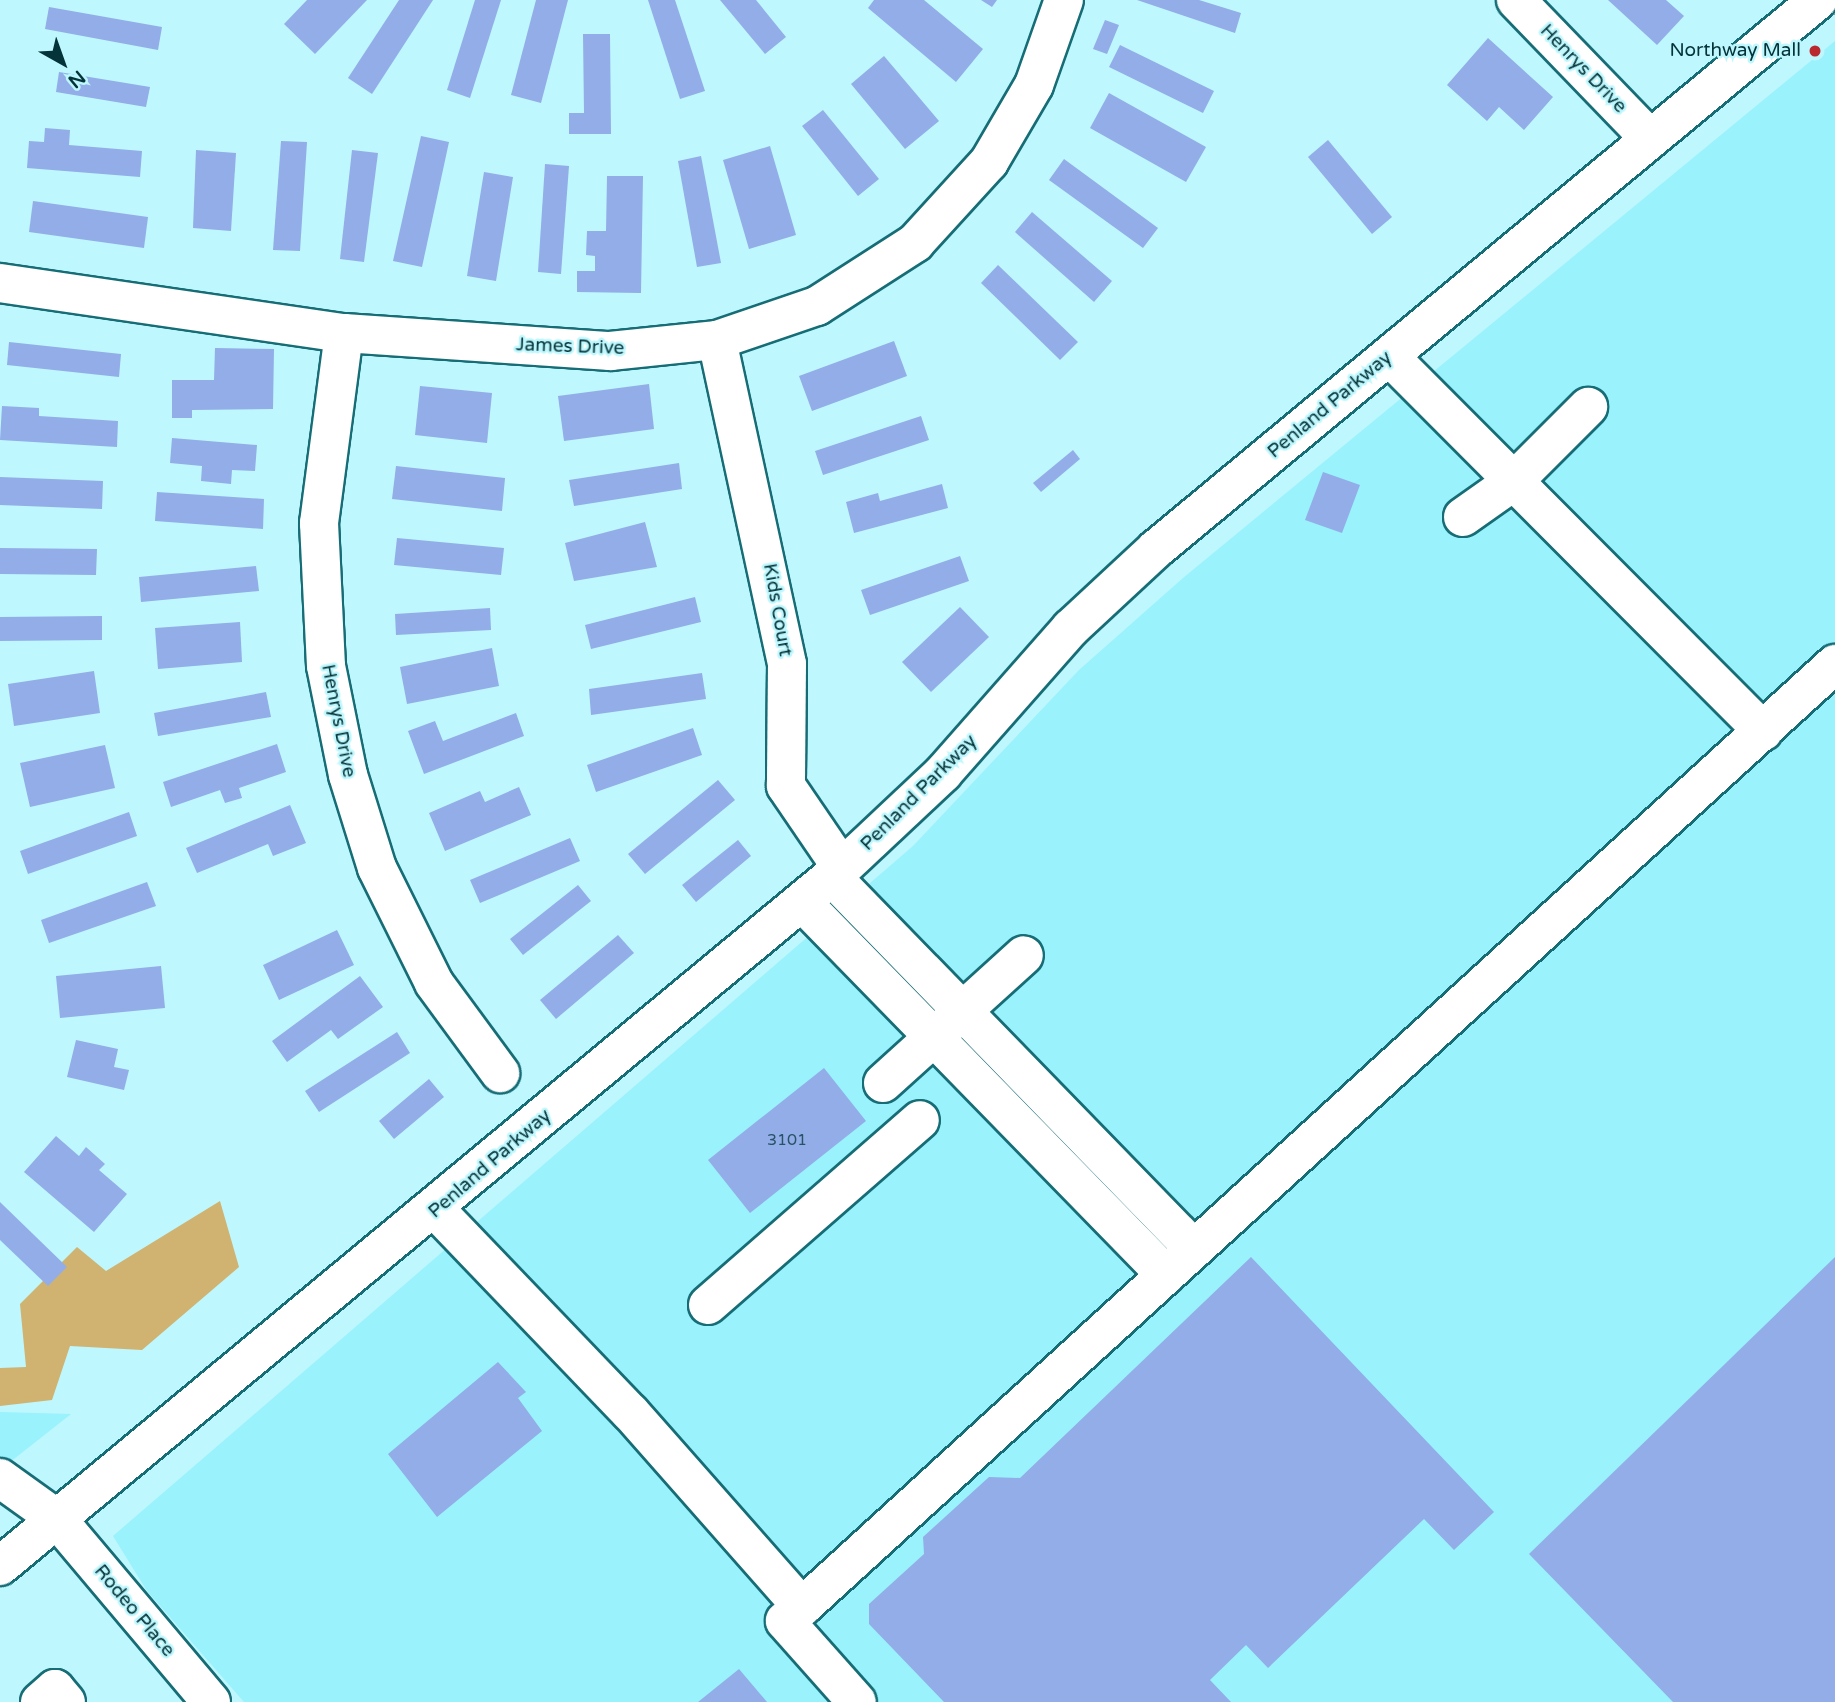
<!DOCTYPE html>
<html>
<head>
<meta charset="utf-8">
<style>
	body { margin:0 }
	#map { position:relative; width:1835px; height:1702px; overflow:hidden; background:#bef7fd; font-family:"Varela Round",sans-serif }
	div>[style] { position:absolute }
	[style*='--x'] { left:calc(var(--x)*1px); top:calc(var(--y)*1px); width:calc(var(--w)*1px); rotate:calc(var(--a)*1deg) }
	.built>* { inset:0; background:#9af2fc }
	.forest>* { inset:0; background:#d0b271 }
	.building>* { inset:0; background:#92ade8 }
	.roads { filter:drop-shadow(2px 0 #176d76) drop-shadow(-2px 0 #176d76) drop-shadow(0 2px #176d76) drop-shadow(0 -2px #176d76) }
	.minor>* { height:38px; margin:-19px; padding:0 19px; transform-origin:19px; border-radius:19px; background:#fff }
	.dots>* { width:19px; height:19px; translate:-50% -50%; box-sizing:border-box; border:4px solid #bef7fd; border-radius:50% }
	span { translate:-50% -50%; white-space:nowrap; text-align:center; line-height:1.15; -webkit-text-stroke:5px #bef7fd; paint-order:stroke }
	.number-label { font-size:16px; color:#285265 }
	.number-label span { -webkit-text-stroke-width:0 }
	.poi-label { font-size:19px; color:#043439 }
	.right { translate:-100% -50%; text-align:right }
	.street-label { font-size:19px; color:#043439 }
	.north { position:absolute; left:28px; top:28px; width:70px; height:70px; -webkit-text-stroke:5px #bef7fd; paint-order:stroke; rotate:140deg; font-size:19px; font-weight:700; line-height:28px; text-align:center; color:#043439 }
	.north::after { content:''; display:block; margin:auto; width:24px; height:32px; background:#043439; clip-path:polygon(50% 0,100% 100%,50% 72%,0 100%) }
</style>
</head>
<body>
<div id="map">
	<div class="built">
		<div style="clip-path:polygon(1835px 41px,1835px 1702px,244px 1702px,147px 1591px,113px 1536px,913px 846px,1079px 670px,1183px 578px)"></div>
		<div style="clip-path:polygon(0 1412px,71px 1414px,0 1470px)"></div>
	</div>
	<div class="forest">
		<div style="clip-path:polygon(220px 1201px,239px 1267px,142px 1350px,70px 1346px,52px 1400px,0 1406px,0 1368px,26px 1367px,20px 1304px,77px 1247px,106px 1271px)"></div>
	</div>
	<div class="building">
		<div style="clip-path:polygon(307px 0,367px 0,315px 54px,284px 24px)"></div>
		<div style="clip-path:polygon(399px 0,433px 0,372px 94px,348px 78px)"></div>
		<div style="clip-path:polygon(475px 0,501px 0,470px 98px,447px 90px)"></div>
		<div style="clip-path:polygon(536px 0,568px 0,541px 103px,511px 95px)"></div>
		<div style="clip-path:polygon(648px 0,675px 0,705px 91px,680px 99px)"></div>
		<div style="clip-path:polygon(720px 0,756px 0,786px 37px,765px 54px)"></div>
		<div style="clip-path:polygon(874px 0,924px 0,983px 49px,956px 82px,868px 8px)"></div>
		<div style="clip-path:polygon(981px 0,997px 0,992px 7px)"></div>
		<div style="clip-path:polygon(1137px 0,1199px 0,1241px 13px,1235px 33px)"></div>
		<div style="clip-path:polygon(1608px 0,1666px 0,1684px 16px,1657px 45px)"></div>
		<div style="clip-path:polygon(49px 7px,162px 27px,158px 50px,45px 29px)"></div>
		<div style="clip-path:polygon(1105px 20px,1119px 25px,1107px 54px,1093px 49px)"></div>
		<div style="clip-path:polygon(583px 34px,610px 34px,611px 134px,569px 134px,569px 113px,584px 113px)"></div>
		<div style="clip-path:polygon(1488px 38px,1553px 97px,1524px 130px,1499px 107px,1487px 121px,1447px 85px)"></div>
		<div style="clip-path:polygon(1120px 45px,1214px 91px,1203px 113px,1109px 67px)"></div>
		<div style="clip-path:polygon(884px 56px,939px 121px,905px 149px,851px 84px)"></div>
		<div style="clip-path:polygon(59px 72px,150px 87px,146px 107px,56px 92px)"></div>
		<div style="clip-path:polygon(1109px 93px,1206px 147px,1186px 182px,1090px 128px)"></div>
		<div style="clip-path:polygon(823px 110px,879px 179px,858px 196px,802px 126px)"></div>
		<div style="clip-path:polygon(45px 128px,70px 130px,69px 145px,142px 151px,140px 177px,27px 168px,29px 141px,44px 142px)"></div>
		<div style="clip-path:polygon(421px 136px,449px 142px,422px 267px,393px 261px)"></div>
		<div style="clip-path:polygon(1328px 140px,1392px 217px,1372px 234px,1308px 157px)"></div>
		<div style="clip-path:polygon(281px 141px,307px 142px,300px 251px,273px 250px)"></div>
		<div style="clip-path:polygon(770px 146px,796px 235px,749px 249px,723px 160px)"></div>
		<div style="clip-path:polygon(196px 150px,236px 153px,231px 231px,193px 228px)"></div>
		<div style="clip-path:polygon(352px 150px,378px 153px,364px 262px,340px 259px)"></div>
		<div style="clip-path:polygon(701px 156px,721px 263px,697px 267px,678px 161px)"></div>
		<div style="clip-path:polygon(1064px 159px,1158px 228px,1143px 248px,1049px 180px)"></div>
		<div style="clip-path:polygon(545px 164px,569px 166px,561px 274px,538px 272px)"></div>
		<div style="clip-path:polygon(484px 172px,513px 177px,496px 281px,467px 276px)"></div>
		<div style="clip-path:polygon(607px 176px,643px 176px,641px 293px,577px 292px,577px 271px,595px 271px,595px 256px,586px 255px,587px 231px,606px 231px)"></div>
		<div style="clip-path:polygon(33px 201px,148px 217px,144px 248px,29px 232px)"></div>
		<div style="clip-path:polygon(1032px 212px,1112px 281px,1094px 302px,1015px 232px)"></div>
		<div style="clip-path:polygon(998px 265px,1078px 342px,1060px 360px,981px 283px)"></div>
		<div style="clip-path:polygon(894px 341px,907px 376px,812px 411px,799px 376px)"></div>
		<div style="clip-path:polygon(9px 342px,121px 354px,119px 377px,7px 365px)"></div>
		<div style="clip-path:polygon(215px 348px,274px 349px,273px 409px,192px 410px,192px 418px,172px 418px,172px 380px,214px 380px)"></div>
		<div style="clip-path:polygon(649px 384px,654px 429px,564px 441px,558px 396px)"></div>
		<div style="clip-path:polygon(420px 386px,492px 393px,487px 443px,415px 435px)"></div>
		<div style="clip-path:polygon(2px 406px,39px 408px,39px 416px,118px 421px,117px 447px,0 440px)"></div>
		<div style="clip-path:polygon(921px 416px,929px 440px,823px 475px,815px 451px)"></div>
		<div style="clip-path:polygon(172px 438px,257px 445px,255px 471px,232px 470px,231px 484px,201px 481px,202px 466px,170px 463px)"></div>
		<div style="clip-path:polygon(1073px 450px,1080px 459px,1041px 492px,1033px 483px)"></div>
		<div style="clip-path:polygon(679px 463px,682px 489px,574px 506px,569px 480px)"></div>
		<div style="clip-path:polygon(396px 466px,505px 478px,502px 511px,392px 499px)"></div>
		<div style="clip-path:polygon(1323px 472px,1360px 485px,1342px 533px,1305px 520px)"></div>
		<div style="clip-path:polygon(0 477px,103px 481px,102px 509px,0 505px)"></div>
		<div style="clip-path:polygon(942px 484px,948px 508px,854px 533px,846px 502px,878px 493px,880px 501px)"></div>
		<div style="clip-path:polygon(157px 492px,264px 499px,263px 529px,155px 521px)"></div>
		<div style="clip-path:polygon(645px 522px,657px 567px,574px 581px,565px 543px)"></div>
		<div style="clip-path:polygon(397px 538px,504px 548px,501px 575px,394px 565px)"></div>
		<div style="clip-path:polygon(0 548px,97px 549px,96px 575px,0 574px)"></div>
		<div style="clip-path:polygon(960px 556px,969px 581px,870px 615px,861px 590px)"></div>
		<div style="clip-path:polygon(256px 566px,259px 591px,141px 602px,139px 577px)"></div>
		<div style="clip-path:polygon(695px 597px,701px 622px,591px 649px,585px 625px)"></div>
		<div style="clip-path:polygon(960px 607px,989px 637px,931px 692px,902px 662px)"></div>
		<div style="clip-path:polygon(490px 608px,491px 630px,396px 635px,395px 614px)"></div>
		<div style="clip-path:polygon(102px 616px,102px 640px,0 641px,0 617px)"></div>
		<div style="clip-path:polygon(240px 622px,242px 662px,158px 669px,155px 628px)"></div>
		<div style="clip-path:polygon(492px 648px,499px 686px,407px 704px,400px 667px)"></div>
		<div style="clip-path:polygon(94px 671px,100px 713px,14px 726px,8px 684px)"></div>
		<div style="clip-path:polygon(702px 673px,706px 699px,591px 715px,589px 689px)"></div>
		<div style="clip-path:polygon(266px 692px,271px 717px,158px 736px,154px 713px)"></div>
		<div style="clip-path:polygon(516px 713px,524px 736px,424px 774px,408px 731px,435px 721px,443px 741px)"></div>
		<div style="clip-path:polygon(693px 728px,702px 755px,596px 792px,587px 765px)"></div>
		<div style="clip-path:polygon(277px 744px,286px 772px,239px 788px,242px 798px,225px 803px,220px 790px,171px 807px,163px 782px)"></div>
		<div style="clip-path:polygon(105px 745px,115px 788px,30px 807px,20px 763px)"></div>
		<div style="clip-path:polygon(718px 780px,735px 800px,645px 874px,628px 854px)"></div>
		<div style="clip-path:polygon(519px 787px,531px 815px,445px 851px,429px 813px,480px 791px,485px 802px)"></div>
		<div style="clip-path:polygon(290px 805px,306px 843px,273px 856px,268px 844px,197px 873px,186px 848px)"></div>
		<div style="clip-path:polygon(129px 812px,137px 836px,28px 874px,20px 851px)"></div>
		<div style="clip-path:polygon(570px 838px,580px 861px,480px 903px,470px 880px)"></div>
		<div style="clip-path:polygon(738px 840px,751px 856px,696px 902px,682px 885px)"></div>
		<div style="clip-path:polygon(147px 882px,156px 906px,49px 943px,41px 920px)"></div>
		<div style="clip-path:polygon(578px 885px,591px 901px,523px 955px,510px 939px)"></div>
		<div style="clip-path:polygon(337px 930px,354px 965px,279px 1000px,263px 965px)"></div>
		<div style="clip-path:polygon(618px 935px,634px 953px,556px 1019px,540px 1000px)"></div>
		<div style="clip-path:polygon(161px 966px,165px 1008px,60px 1018px,56px 976px)"></div>
		<div style="clip-path:polygon(360px 976px,383px 1007px,338px 1039px,331px 1030px,287px 1062px,272px 1041px)"></div>
		<div style="clip-path:polygon(397px 1032px,410px 1053px,319px 1112px,305px 1091px)"></div>
		<div style="clip-path:polygon(76px 1040px,118px 1049px,114px 1067px,129px 1070px,124px 1090px,67px 1077px)"></div>
		<div style="clip-path:polygon(824px 1068px,866px 1121px,750px 1213px,708px 1160px)"></div>
		<div style="clip-path:polygon(429px 1079px,444px 1097px,394px 1139px,379px 1121px)"></div>
		<div style="clip-path:polygon(56px 1136px,79px 1156px,86px 1147px,105px 1164px,99px 1170px,127px 1194px,94px 1232px,24px 1172px)"></div>
		<div style="clip-path:polygon(0 1202px,67px 1267px,48px 1286px,0 1240px)"></div>
		<div style="clip-path:polygon(1251px 1257px,1494px 1512px,1454px 1550px,1424px 1519px,1268px 1668px,1246px 1645px,1210px 1680px,1231px 1702px,944px 1702px,869px 1624px,869px 1604px,924px 1554px,923px 1537px,989px 1477px,1020px 1478px)"></div>
		<div style="clip-path:polygon(1835px 1257px,1835px 1702px,1673px 1702px,1529px 1554px)"></div>
		<div style="clip-path:polygon(498px 1362px,526px 1392px,518px 1398px,542px 1431px,437px 1517px,388px 1454px)"></div>
		<div style="clip-path:polygon(739px 1669px,767px 1702px,698px 1702px)"></div>
	</div>
	<div class="roads">
		<div class="minor">
			<div style="--x:1516;--y:0;--w:193;--a:46"></div>
			<div style="--x:0;--y:283;--w:348;--a:8.3"></div>
			<div style="--x:344;--y:333;--w:267;--a:3.9"></div>
			<div style="--x:610;--y:351;--w:108;--a:-5.9"></div>
			<div style="--x:717;--y:340;--w:106;--a:-18.8"></div>
			<div style="--x:817;--y:306;--w:117;--a:-32.7"></div>
			<div style="--x:915;--y:243;--w:110;--a:-47.6"></div>
			<div style="--x:989;--y:162;--w:89;--a:-59.7"></div>
			<div style="--x:1034;--y:85;--w:90;--a:-70.6"></div>
			<div style="--x:344;--y:333;--w:192;--a:97.5"></div>
			<div style="--x:319;--y:523;--w:143;--a:87.2"></div>
			<div style="--x:326;--y:666;--w:111;--a:78.6"></div>
			<div style="--x:348;--y:775;--w:97;--a:72.7"></div>
			<div style="--x:377;--y:868;--w:128;--a:63.6"></div>
			<div style="--x:434;--y:983;--w:112;--a:53.7"></div>
			<div style="--x:717;--y:340;--w:331;--a:77.8"></div>
			<div style="--x:787;--y:664;--w:122;--a:90.5"></div>
			<div style="--x:786;--y:786;--w:99;--a:55.7"></div>
			<div style="--x:1389;--y:356;--w:530;--a:45.08"></div>
			<div style="--x:1463;--y:517;--w:62;--a:-35.2"></div>
			<div style="--x:1514;--y:481;--w:105;--a:-45"></div>
			<div style="--x:832;--y:877;--w:519;--a:45.78"></div>
			<div style="--x:802;--y:902;--w:521;--a:45.7"></div>
			<div style="--x:883;--y:1083;--w:190;--a:-42.2"></div>
			<div style="--x:436;--y:1210;--w:280;--a:46.2"></div>
			<div style="--x:630;--y:1412;--w:260;--a:48.6"></div>
			<div style="--x:802;--y:1607;--w:22;--a:141"></div>
			<div style="--x:785;--y:1621;--w:108;--a:48.4"></div>
			<div style="--x:708;--y:1305;--w:281;--a:-41.1"></div>
			<div style="--x:0;--y:1478;--w:70;--a:35.7"></div>
			<div style="--x:57;--y:1519;--w:239;--a:49.9"></div>
			<div style="--x:0;--y:1566;--w:1094;--a:-39.66"></div>
			<div style="--x:842;--y:868;--w:139;--a:-43.2"></div>
			<div style="--x:943;--y:773;--w:193;--a:-48.6"></div>
			<div style="--x:1071;--y:628;--w:116;--a:-42.9"></div>
			<div style="--x:1156;--y:549;--w:860;--a:-39.67"></div>
			<div style="--x:802;--y:1607;--w:1399;--a:-42.39"></div>
			<div style="--x:40;--y:1702;--w:20;--a:-41"></div>
			<div style="--x:55;--y:1689;--w:17;--a:50"></div>
		</div>
	</div>
	<div class="dots">
		<div style="left:1815px;top:51px;background:#b9292d"></div>
	</div>
	<div class="number-label">
		<span style="left:787px;top:1140px">3101</span>
	</div>
	<div class="poi-label">
		<span class="right" style="left:1801px;top:51px">Northway Mall</span>
	</div>
	<div class="street-label">
		<span style="left:1583px;top:69px;rotate:46deg">Henrys Drive</span>
		<span style="left:570px;top:347px;rotate:2deg">James Drive</span>
		<span style="left:1330px;top:405px;rotate:-40deg">Penland Parkway</span>
		<span style="left:777px;top:610px;rotate:80deg">Kids Court</span>
		<span style="left:338px;top:721px;rotate:79deg">Henrys Drive</span>
		<span style="left:919px;top:793px;rotate:-45deg">Penland Parkway</span>
		<span style="left:490px;top:1164px;rotate:-41deg">Penland Parkway</span>
		<span style="left:134px;top:1611px;rotate:50deg">Rodeo Place</span>
	</div>
	<div class="north">N</div>
</div>
</body>
</html>
